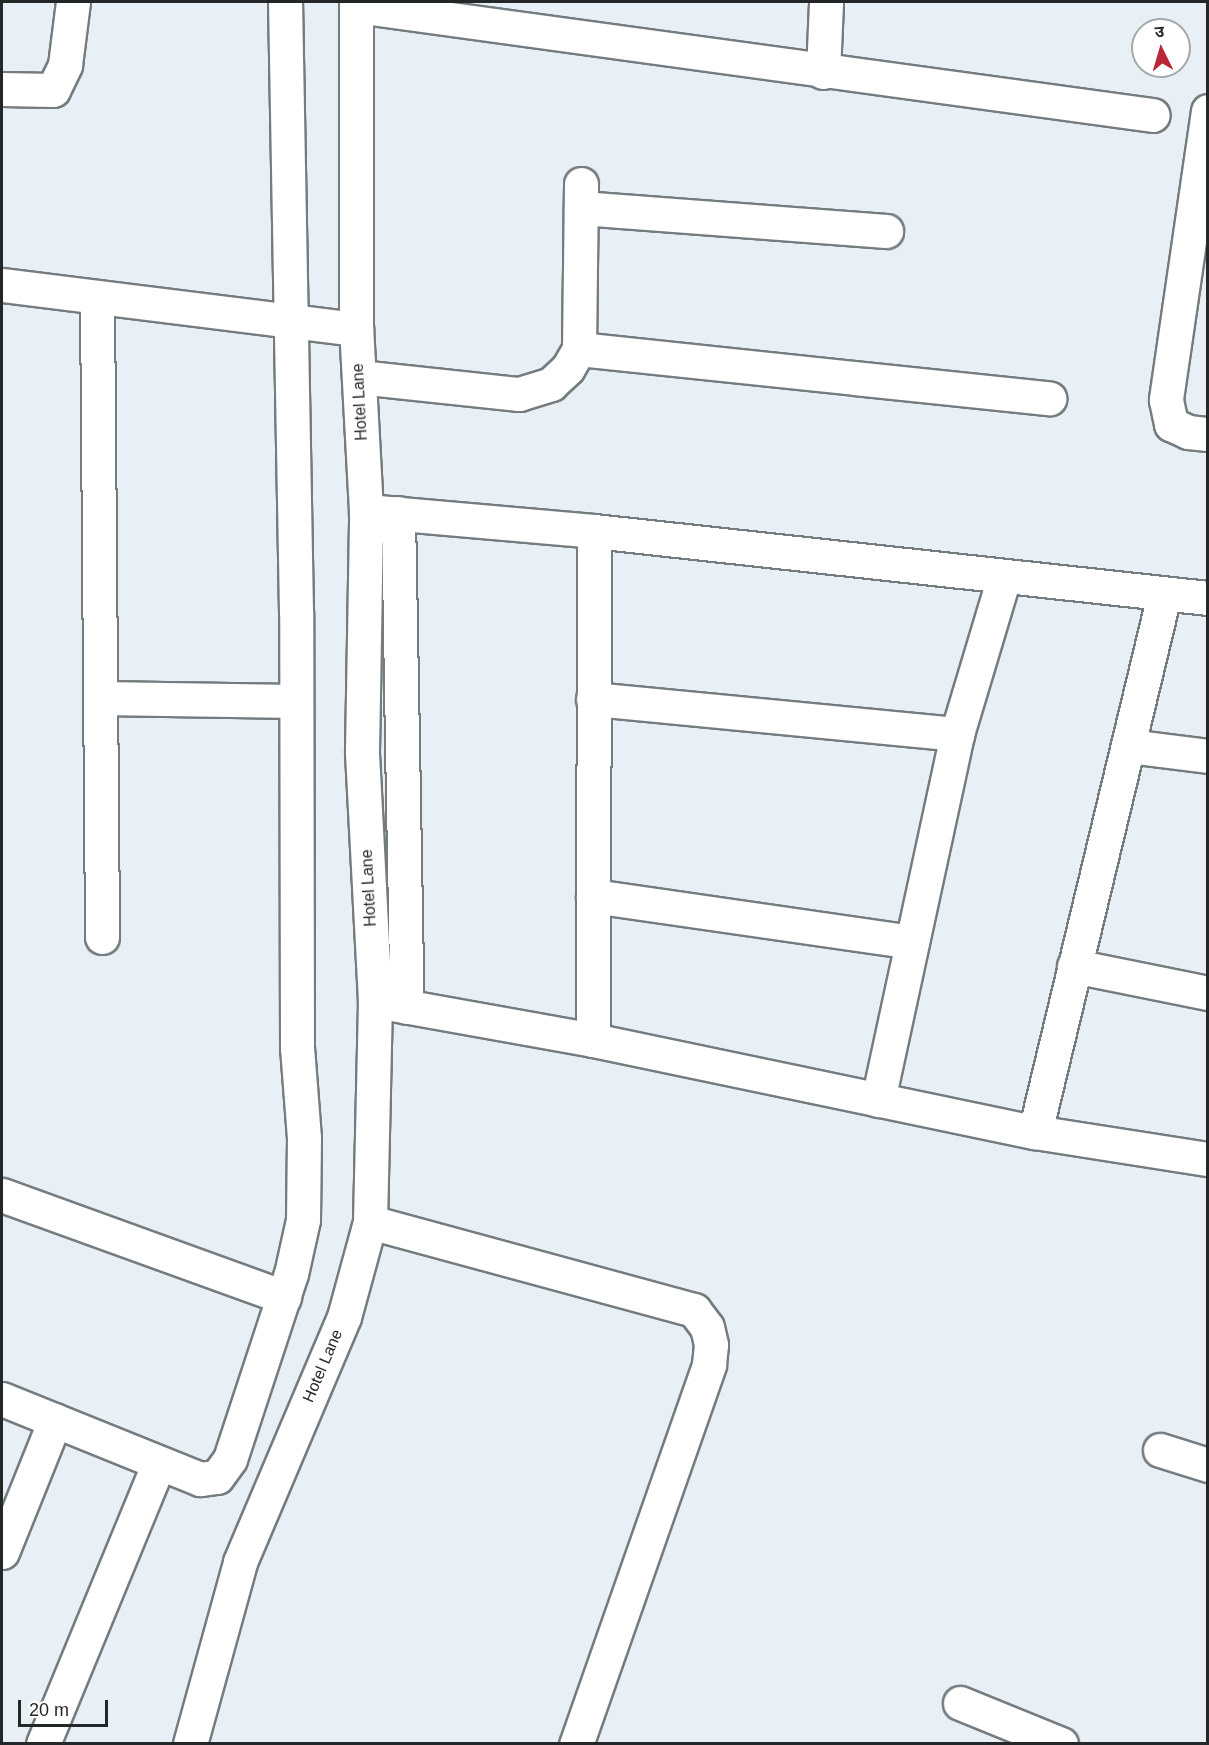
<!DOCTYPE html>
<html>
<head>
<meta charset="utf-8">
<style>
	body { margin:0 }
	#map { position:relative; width:1209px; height:1745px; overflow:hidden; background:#e8f0f5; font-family:Arial,"Noto Sans Devanagari",sans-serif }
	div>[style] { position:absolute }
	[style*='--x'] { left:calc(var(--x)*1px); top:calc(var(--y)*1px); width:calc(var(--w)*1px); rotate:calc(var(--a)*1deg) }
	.roads { filter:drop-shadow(2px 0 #757c80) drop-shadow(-2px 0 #757c80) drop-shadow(0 2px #757c80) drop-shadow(0 -2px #757c80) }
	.minor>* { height:33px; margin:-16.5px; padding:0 16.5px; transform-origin:16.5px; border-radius:16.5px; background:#fff }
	span { translate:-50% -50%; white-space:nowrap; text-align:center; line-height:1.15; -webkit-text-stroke:5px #fff; paint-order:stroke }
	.street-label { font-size:16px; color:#242728 }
	.frame { position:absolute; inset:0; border:3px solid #242728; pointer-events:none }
	.north { position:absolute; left:1131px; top:18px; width:60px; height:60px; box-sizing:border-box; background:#fff; border:2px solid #a7a9a9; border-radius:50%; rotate:355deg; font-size:16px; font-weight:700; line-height:24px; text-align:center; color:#242728 }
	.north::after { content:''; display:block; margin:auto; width:21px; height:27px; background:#b92836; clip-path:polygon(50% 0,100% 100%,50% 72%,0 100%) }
	.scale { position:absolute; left:18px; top:1700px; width:90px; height:27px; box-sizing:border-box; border:3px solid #242728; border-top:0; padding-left:8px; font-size:18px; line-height:21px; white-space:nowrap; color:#242728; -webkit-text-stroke:4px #fff; paint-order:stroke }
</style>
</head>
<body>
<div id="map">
	<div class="roads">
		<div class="minor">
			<div style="--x:356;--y:6;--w:804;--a:7.79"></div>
			<div style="--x:823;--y:72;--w:70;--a:-87.5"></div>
			<div style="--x:2;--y:89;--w:51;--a:1.1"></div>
			<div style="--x:53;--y:90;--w:28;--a:-64"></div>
			<div style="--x:65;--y:65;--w:64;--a:-82.8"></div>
			<div style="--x:1208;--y:111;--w:292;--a:98.3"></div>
			<div style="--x:1166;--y:400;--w:25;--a:78"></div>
			<div style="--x:1171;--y:424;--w:19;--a:25"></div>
			<div style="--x:1188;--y:432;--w:20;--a:6"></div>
			<div style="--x:581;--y:208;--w:306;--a:4.3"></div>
			<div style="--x:2;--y:285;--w:357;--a:7.1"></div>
			<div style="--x:97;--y:297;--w:640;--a:89.55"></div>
			<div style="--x:579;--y:349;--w:473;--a:6"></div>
			<div style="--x:359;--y:377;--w:161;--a:6.1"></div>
			<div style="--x:519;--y:394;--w:34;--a:-17"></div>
			<div style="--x:551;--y:384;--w:23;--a:-43"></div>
			<div style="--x:568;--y:368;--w:22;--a:-60"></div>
			<div style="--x:579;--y:349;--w:165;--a:-89.3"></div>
			<div style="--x:366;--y:511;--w:229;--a:5"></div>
			<div style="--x:594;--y:531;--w:618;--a:6.23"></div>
			<div style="--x:398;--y:513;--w:494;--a:89"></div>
			<div style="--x:100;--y:698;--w:196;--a:0.9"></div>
			<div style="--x:593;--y:699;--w:366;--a:5.5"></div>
			<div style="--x:957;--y:734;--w:164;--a:-73.3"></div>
			<div style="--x:1128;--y:746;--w:81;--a:7.1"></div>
			<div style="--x:593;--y:896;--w:322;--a:8.2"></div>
			<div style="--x:1074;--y:966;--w:137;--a:11.4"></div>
			<div style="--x:375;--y:1001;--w:221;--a:10.1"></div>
			<div style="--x:593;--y:1040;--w:451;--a:11.8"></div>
			<div style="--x:1035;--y:1132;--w:175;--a:8.9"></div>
			<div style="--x:593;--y:1040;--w:509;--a:-89.89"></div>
			<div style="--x:878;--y:1100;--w:374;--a:-77.8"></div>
			<div style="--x:1035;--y:1132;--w:552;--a:-76.49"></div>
			<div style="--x:2;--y:1195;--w:300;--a:19.9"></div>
			<div style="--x:370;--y:1222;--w:336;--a:15.2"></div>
			<div style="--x:694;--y:1310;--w:21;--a:53"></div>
			<div style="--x:707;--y:1327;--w:18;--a:77"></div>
			<div style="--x:711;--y:1345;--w:20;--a:96"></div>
			<div style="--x:709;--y:1365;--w:402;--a:109.3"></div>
			<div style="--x:2;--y:1399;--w:214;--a:22"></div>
			<div style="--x:200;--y:1479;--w:17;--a:-7"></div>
			<div style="--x:217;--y:1477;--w:22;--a:-54"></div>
			<div style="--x:230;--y:1459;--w:195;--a:-71.8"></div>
			<div style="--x:291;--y:1274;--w:55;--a:-77.5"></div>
			<div style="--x:303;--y:1220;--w:82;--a:-89.3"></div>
			<div style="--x:304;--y:1138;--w:90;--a:-94.4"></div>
			<div style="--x:297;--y:1048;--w:436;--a:-90.1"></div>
			<div style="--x:296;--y:612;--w:610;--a:-91.03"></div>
			<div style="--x:1160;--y:1450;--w:50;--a:17.4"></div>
			<div style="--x:2;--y:1552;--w:142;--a:-68.1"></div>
			<div style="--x:960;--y:1703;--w:109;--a:22.1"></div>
			<div style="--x:43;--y:1744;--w:304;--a:-67.6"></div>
			<div style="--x:190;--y:1744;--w:189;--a:-74.6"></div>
			<div style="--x:240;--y:1562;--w:266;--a:-67"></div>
			<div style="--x:344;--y:1317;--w:98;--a:-74.7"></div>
			<div style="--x:370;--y:1222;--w:221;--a:-88.7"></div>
			<div style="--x:375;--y:1001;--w:250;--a:-93"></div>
			<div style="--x:362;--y:751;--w:240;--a:-89"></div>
			<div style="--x:366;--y:511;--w:182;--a:-93.1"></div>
			<div style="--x:356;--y:329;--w:327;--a:-90"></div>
		</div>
	</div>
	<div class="street-label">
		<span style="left:360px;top:402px;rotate:-93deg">Hotel Lane</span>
		<span style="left:369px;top:888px;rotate:-93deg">Hotel Lane</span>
		<span style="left:323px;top:1366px;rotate:-67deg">Hotel Lane</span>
	</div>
	<div class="frame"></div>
	<div class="north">उ</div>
	<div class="scale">20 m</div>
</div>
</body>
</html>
